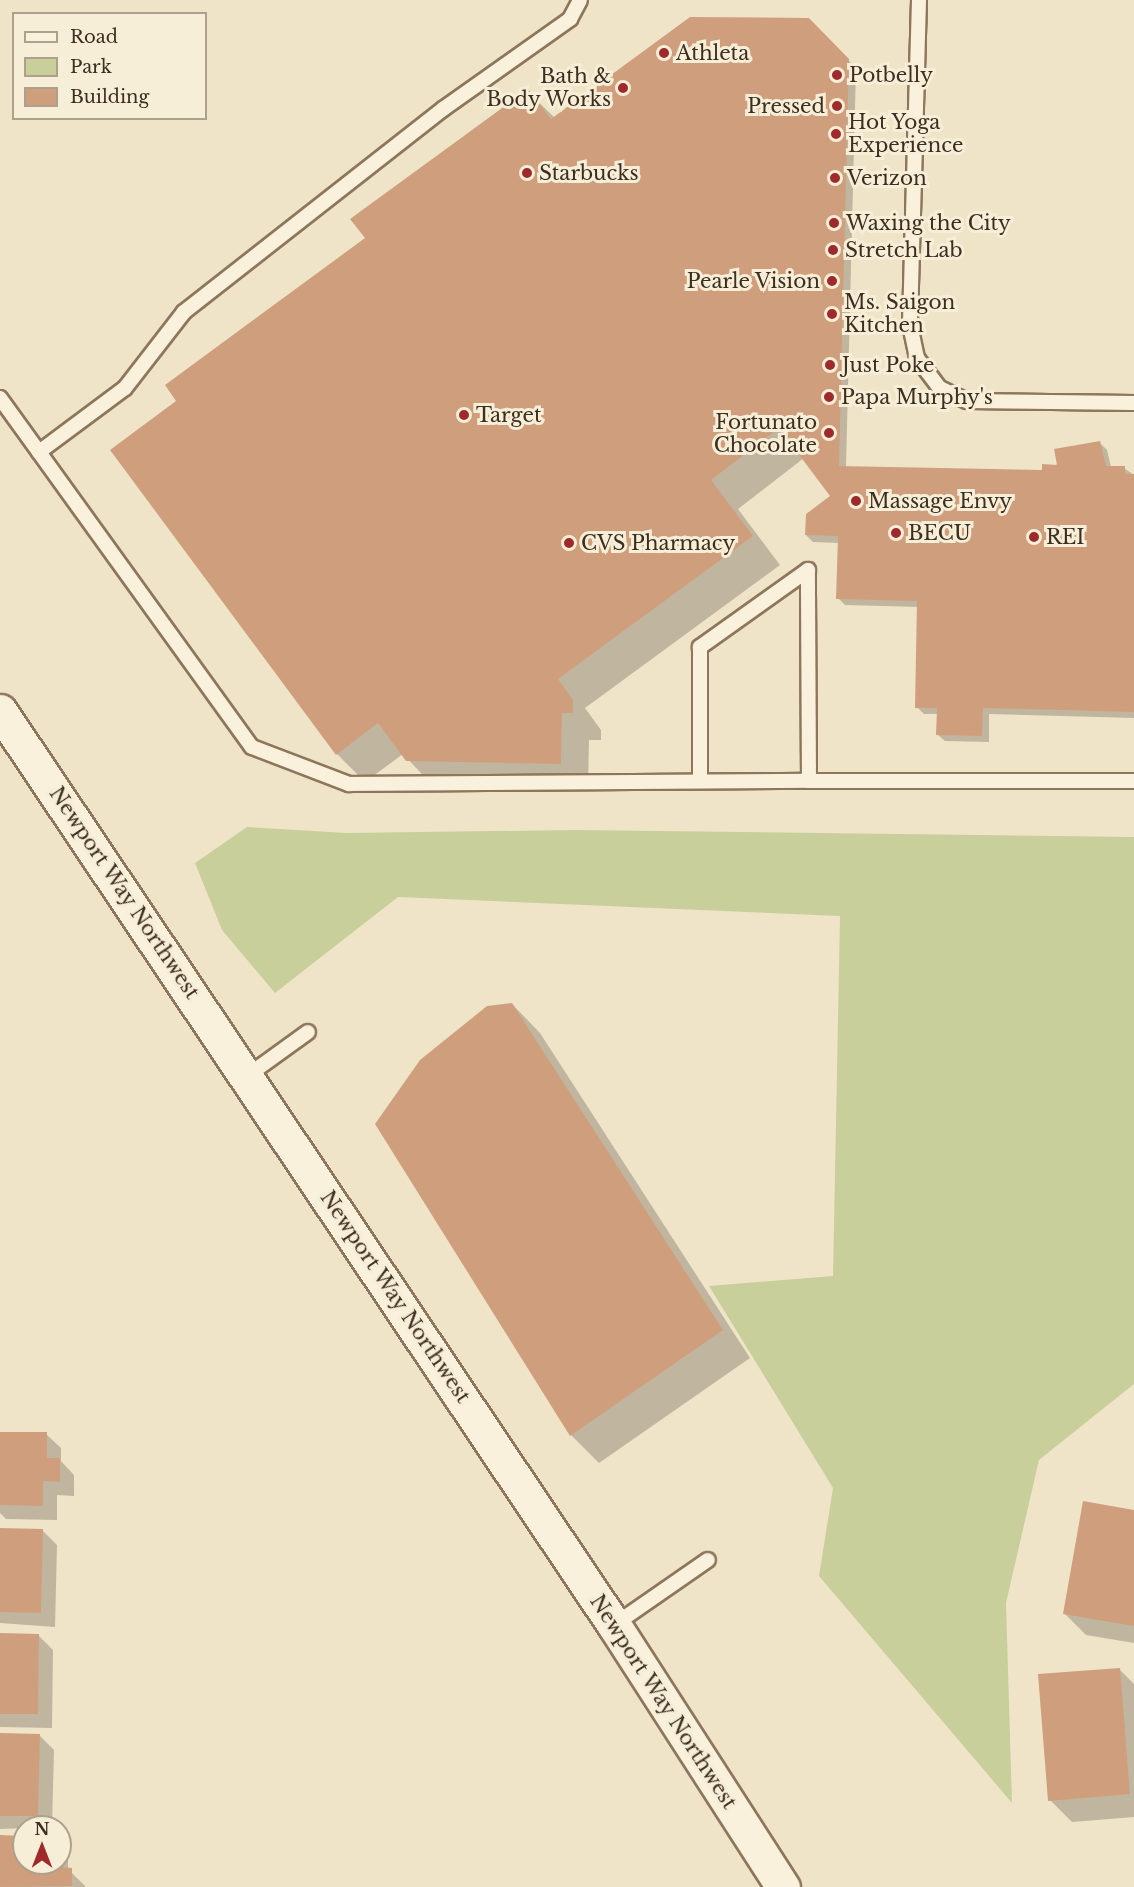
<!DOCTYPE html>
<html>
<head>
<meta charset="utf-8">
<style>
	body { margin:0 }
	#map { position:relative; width:1134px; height:1887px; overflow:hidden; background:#f0e4c8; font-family:"Libre Baskerville",serif }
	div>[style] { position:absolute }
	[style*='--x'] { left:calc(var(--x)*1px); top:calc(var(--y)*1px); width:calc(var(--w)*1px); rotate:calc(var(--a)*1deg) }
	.green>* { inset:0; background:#c9cf9b }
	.shadow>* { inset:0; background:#0003 }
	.building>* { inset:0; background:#cf9f7d }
	.roads { filter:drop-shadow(2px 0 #8d765c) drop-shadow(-2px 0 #8d765c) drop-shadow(0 2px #8d765c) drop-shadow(0 -2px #8d765c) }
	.lane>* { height:14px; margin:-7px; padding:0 7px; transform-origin:7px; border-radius:7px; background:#faf1dc }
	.secondary>* { height:33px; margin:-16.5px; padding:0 16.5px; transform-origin:16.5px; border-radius:16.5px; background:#faf1dc }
	.dots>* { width:16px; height:16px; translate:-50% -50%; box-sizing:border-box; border:3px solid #f7eed8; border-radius:50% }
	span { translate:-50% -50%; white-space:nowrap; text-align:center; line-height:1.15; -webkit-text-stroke:6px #f7eed8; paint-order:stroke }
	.poi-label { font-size:20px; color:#3d2e20 }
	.left { translate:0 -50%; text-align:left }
	.right { translate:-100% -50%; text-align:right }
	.street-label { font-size:20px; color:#3d2e20 }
	.legend { position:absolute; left:12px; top:12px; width:195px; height:108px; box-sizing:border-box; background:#f7eed8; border:2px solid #ada18e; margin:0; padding:8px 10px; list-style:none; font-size:18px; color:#3d2e20 }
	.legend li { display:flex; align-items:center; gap:12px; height:30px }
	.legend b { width:30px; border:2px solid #ada18e }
	.north { position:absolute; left:12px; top:1815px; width:60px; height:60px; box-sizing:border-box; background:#f7eed8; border:2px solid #ada18e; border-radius:50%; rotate:0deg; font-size:16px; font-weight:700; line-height:24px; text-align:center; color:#3d2e20 }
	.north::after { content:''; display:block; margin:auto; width:21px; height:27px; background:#9e2a2b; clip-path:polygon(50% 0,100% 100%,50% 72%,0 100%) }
</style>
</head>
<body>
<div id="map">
	<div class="green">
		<div style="clip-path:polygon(247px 827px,347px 833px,576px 830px,1134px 837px,1134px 1384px,1039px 1460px,1006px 1603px,1012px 1803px,819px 1576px,833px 1488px,709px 1286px,833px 1276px,840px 916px,398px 897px,275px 993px,222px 930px,195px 863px)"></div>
	</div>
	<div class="shadow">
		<div style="clip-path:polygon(808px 19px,856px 68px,846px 467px,1043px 471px,1100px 443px,1107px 450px,1111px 467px,1124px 468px,1134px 475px,1134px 718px,989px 714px,989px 742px,945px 741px,937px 734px,938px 714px,924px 714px,917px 707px,919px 607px,845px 605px,838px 598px,839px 543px,813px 542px,806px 535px,832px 496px,804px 458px,738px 509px,780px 565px,585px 708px,601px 730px,601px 740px,589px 740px,588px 791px,436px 789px,403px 754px,365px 782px,337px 754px,178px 402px,367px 238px,527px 91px,555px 118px)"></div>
		<div style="clip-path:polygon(512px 1004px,540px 1033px,750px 1358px,599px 1463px,571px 1435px,377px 1124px)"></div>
		<div style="clip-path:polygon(0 1433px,46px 1434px,61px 1448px,61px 1461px,74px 1475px,74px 1496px,57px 1495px,57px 1520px,6px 1519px,0 1513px)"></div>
		<div style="clip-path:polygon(1134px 1512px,1134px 1643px,1086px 1635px,1064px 1613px)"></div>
		<div style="clip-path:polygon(0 1529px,42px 1530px,57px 1545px,55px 1627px,0 1623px)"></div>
		<div style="clip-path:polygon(0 1635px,38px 1635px,53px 1650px,52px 1728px,0 1727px)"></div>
		<div style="clip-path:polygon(1119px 1669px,1134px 1684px,1134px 1817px,1072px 1822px,1050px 1800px)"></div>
		<div style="clip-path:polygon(0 1734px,39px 1735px,54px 1750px,52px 1827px,0 1829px)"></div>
		<div style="clip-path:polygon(0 1837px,24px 1837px,24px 1863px,60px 1863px,60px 1844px,68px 1852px,68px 1869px,86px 1887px,0 1887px)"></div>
	</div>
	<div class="building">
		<div style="clip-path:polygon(690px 17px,809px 18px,849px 59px,839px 466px,1042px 470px,1042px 464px,1057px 465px,1054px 449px,1100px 441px,1106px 466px,1125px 466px,1125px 474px,1134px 474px,1134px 712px,983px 708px,982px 736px,936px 735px,937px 708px,915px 708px,917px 601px,836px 599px,838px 536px,805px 535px,806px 514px,830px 496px,779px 428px,711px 480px,753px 536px,558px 679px,573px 700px,573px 713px,562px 713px,561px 764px,406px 761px,378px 723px,336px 755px,110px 450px,176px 401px,165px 385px,365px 238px,350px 219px,528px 89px,551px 119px)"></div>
		<div style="clip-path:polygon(512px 1003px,723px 1330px,570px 1436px,375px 1124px,420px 1060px,487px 1006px)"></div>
		<div style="clip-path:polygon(0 1432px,47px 1432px,47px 1458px,60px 1458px,60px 1482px,43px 1481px,43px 1506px,0 1505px)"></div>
		<div style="clip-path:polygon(1083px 1501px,1134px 1510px,1134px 1626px,1063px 1614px)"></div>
		<div style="clip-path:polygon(0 1528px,43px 1529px,41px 1613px,0 1612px)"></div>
		<div style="clip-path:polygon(0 1633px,39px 1634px,38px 1714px,0 1714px)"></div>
		<div style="clip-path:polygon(1120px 1668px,1130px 1794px,1048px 1801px,1038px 1674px)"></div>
		<div style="clip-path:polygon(0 1733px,40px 1734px,38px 1816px,0 1816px)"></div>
		<div style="clip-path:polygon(0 1835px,24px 1836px,24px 1863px,72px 1868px,72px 1886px,0 1887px)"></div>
	</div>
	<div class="roads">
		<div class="lane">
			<div style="--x:919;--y:0;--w:325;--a:91.6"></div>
			<div style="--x:910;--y:325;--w:34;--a:78"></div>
			<div style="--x:917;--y:358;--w:38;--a:53"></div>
			<div style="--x:940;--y:388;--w:30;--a:26"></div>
			<div style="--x:967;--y:401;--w:167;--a:0.7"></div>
			<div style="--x:0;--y:398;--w:430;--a:54.2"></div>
			<div style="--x:252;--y:747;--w:104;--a:20.9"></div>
			<div style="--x:349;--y:784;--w:460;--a:-0.4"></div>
			<div style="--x:809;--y:781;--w:211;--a:-90.3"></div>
			<div style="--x:808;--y:570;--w:133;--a:144.5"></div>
			<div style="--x:700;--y:647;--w:134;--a:90"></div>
			<div style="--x:39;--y:452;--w:107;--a:-36.7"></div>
			<div style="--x:125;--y:388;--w:96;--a:-52.2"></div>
			<div style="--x:184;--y:312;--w:329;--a:-38.1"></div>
			<div style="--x:443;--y:109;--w:156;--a:-35.3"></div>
			<div style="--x:570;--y:19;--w:21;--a:-62"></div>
			<div style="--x:809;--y:781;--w:325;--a:0"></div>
			<div style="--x:247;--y:1076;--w:75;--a:-35.8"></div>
			<div style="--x:614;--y:1625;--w:114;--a:-34.7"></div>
		</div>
		<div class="secondary">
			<div style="--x:0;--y:711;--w:1101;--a:56.11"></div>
			<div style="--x:614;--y:1625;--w:312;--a:57.2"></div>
		</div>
	</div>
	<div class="dots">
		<div style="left:664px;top:53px;background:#9e2a2b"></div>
		<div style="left:837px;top:75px;background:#9e2a2b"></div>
		<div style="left:623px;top:88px;background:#9e2a2b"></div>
		<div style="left:837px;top:106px;background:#9e2a2b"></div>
		<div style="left:836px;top:134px;background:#9e2a2b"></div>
		<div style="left:527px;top:173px;background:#9e2a2b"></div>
		<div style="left:835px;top:178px;background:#9e2a2b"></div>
		<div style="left:834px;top:223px;background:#9e2a2b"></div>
		<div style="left:833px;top:250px;background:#9e2a2b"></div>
		<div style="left:832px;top:281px;background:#9e2a2b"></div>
		<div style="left:832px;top:314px;background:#9e2a2b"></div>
		<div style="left:830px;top:365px;background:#9e2a2b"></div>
		<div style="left:829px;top:397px;background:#9e2a2b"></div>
		<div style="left:464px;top:415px;background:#9e2a2b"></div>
		<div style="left:829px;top:433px;background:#9e2a2b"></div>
		<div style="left:856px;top:501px;background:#9e2a2b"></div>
		<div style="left:896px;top:533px;background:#9e2a2b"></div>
		<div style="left:1034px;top:537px;background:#9e2a2b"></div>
		<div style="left:569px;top:543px;background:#9e2a2b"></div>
	</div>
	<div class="poi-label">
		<span class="left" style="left:676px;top:53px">Athleta</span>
		<span class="left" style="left:849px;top:75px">Potbelly</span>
		<span class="right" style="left:611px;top:88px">Bath &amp;<br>Body Works</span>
		<span class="right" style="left:825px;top:106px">Pressed</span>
		<span class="left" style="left:848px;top:134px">Hot Yoga<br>Experience</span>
		<span class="left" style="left:539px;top:173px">Starbucks</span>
		<span class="left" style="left:847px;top:178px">Verizon</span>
		<span class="left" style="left:846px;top:223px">Waxing the City</span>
		<span class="left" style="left:845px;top:250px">Stretch Lab</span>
		<span class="right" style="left:820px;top:281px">Pearle Vision</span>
		<span class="left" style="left:844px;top:314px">Ms. Saigon<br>Kitchen</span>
		<span class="left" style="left:842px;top:365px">Just Poke</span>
		<span class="left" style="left:841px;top:397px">Papa Murphy's</span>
		<span class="left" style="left:476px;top:415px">Target</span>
		<span class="right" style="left:817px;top:434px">Fortunato<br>Chocolate</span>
		<span class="left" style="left:868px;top:501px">Massage Envy</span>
		<span class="left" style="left:908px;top:533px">BECU</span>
		<span class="left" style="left:1046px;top:537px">REI</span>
		<span class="left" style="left:581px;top:543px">CVS Pharmacy</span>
	</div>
	<div class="street-label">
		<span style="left:124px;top:893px;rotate:56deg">Newport Way Northwest</span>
		<span style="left:395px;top:1297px;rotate:56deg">Newport Way Northwest</span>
		<span style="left:663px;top:1702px;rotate:57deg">Newport Way Northwest</span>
	</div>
	<ul class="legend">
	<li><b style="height:8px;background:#faf1dc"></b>Road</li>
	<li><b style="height:16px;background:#c9cf9b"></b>Park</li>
	<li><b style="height:16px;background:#cf9f7d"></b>Building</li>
	</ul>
	<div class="north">N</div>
</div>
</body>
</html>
